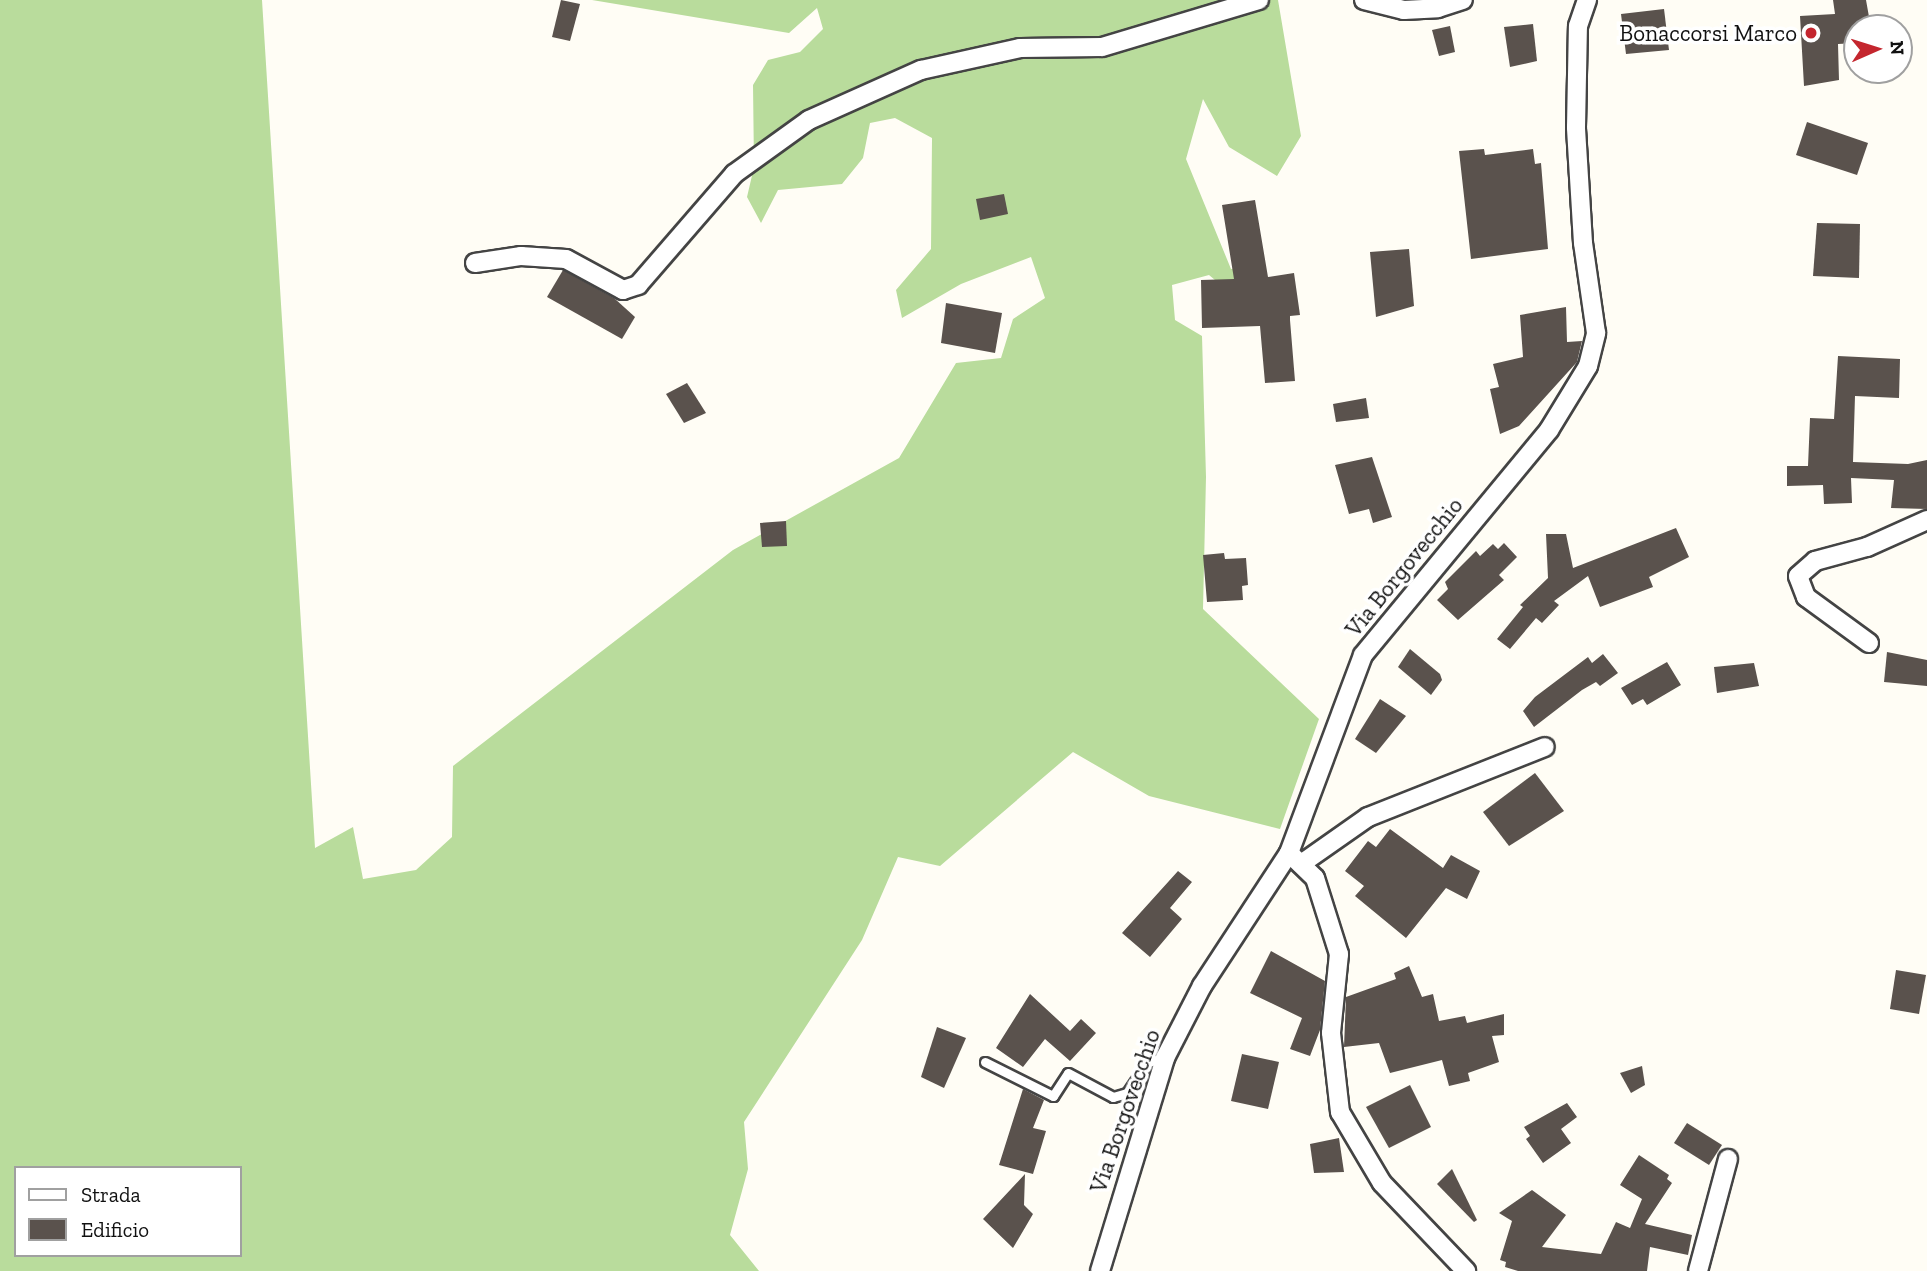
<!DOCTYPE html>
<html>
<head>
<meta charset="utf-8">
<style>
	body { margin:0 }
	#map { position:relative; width:1927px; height:1271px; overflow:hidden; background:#fffdf5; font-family:"Zilla Slab",serif }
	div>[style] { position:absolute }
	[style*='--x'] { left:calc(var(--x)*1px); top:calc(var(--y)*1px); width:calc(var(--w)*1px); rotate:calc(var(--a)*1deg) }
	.forest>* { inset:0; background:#b9dc9c }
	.building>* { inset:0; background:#5a524d }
	.roads { filter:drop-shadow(2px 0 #444) drop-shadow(-2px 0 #444) drop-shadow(0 2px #444) drop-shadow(0 -2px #444) }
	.lane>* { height:9px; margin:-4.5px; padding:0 4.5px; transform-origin:4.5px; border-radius:4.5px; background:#fff }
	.street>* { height:18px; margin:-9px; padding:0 9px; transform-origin:9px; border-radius:9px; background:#fff }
	.dots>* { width:19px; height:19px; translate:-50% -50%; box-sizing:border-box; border:4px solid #fff; border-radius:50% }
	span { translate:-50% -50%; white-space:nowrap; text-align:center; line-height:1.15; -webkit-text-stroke:7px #fff; paint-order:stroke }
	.poi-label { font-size:23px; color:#111 }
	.right { translate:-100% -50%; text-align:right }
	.street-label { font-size:23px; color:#111 }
	.legend { position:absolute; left:14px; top:1166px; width:228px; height:91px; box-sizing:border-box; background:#fff; border:2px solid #a0a0a0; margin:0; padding:9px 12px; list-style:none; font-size:21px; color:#111 }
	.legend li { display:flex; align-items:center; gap:14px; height:35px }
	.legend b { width:35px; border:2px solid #a0a0a0 }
	.north { position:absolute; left:1843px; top:14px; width:70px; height:70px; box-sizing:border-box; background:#fff; border:2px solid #a0a0a0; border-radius:50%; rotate:87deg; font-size:19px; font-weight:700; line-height:28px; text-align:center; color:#111 }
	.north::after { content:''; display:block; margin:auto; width:24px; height:32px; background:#c4262e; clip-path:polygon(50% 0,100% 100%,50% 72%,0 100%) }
</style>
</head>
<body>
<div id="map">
	<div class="forest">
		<div style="clip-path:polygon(evenodd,0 0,262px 0,315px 848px,353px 827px,363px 879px,416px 870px,452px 837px,453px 766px,733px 550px,899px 458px,956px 363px,1001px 358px,1013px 319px,1045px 298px,1031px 257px,961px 284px,902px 318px,896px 290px,931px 249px,932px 138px,895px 118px,870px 123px,863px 158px,842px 184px,778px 190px,761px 223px,747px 197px,754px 167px,753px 85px,768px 60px,800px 52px,823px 29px,817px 8px,789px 33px,592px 0,1278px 0,1301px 136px,1277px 176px,1229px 147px,1203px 99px,1186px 159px,1231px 269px,1248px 267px,1227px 290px,1209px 275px,1172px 285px,1175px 320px,1202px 336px,1206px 477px,1203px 609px,1319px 719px,1280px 829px,1149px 796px,1073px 752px,940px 866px,898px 857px,862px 940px,744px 1122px,748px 1169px,730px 1235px,759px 1271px,0 1271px,0 0,16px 1168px,240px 1168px,240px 1255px,16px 1255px,16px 1168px)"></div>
	</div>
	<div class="building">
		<div style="clip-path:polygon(561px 0,580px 4px,570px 41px,552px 37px)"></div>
		<div style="clip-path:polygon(1833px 0,1866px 0,1871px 28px,1857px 28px,1857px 43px,1838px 44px,1839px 80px,1804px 86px,1800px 16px,1835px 14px)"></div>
		<div style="clip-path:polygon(1664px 9px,1669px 50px,1626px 54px,1621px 14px)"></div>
		<div style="clip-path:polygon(1533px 24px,1537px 61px,1510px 67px,1504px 27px)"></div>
		<div style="clip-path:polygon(1450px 26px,1455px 52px,1439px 56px,1432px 30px)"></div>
		<div style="clip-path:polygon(1807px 122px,1868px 143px,1857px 175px,1796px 155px)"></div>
		<div style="clip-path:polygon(1484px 149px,1485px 155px,1533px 149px,1535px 164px,1541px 163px,1548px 249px,1471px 259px,1459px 151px)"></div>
		<div style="clip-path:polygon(1004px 194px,1008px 214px,980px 220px,976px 199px)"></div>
		<div style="clip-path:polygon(1255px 200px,1268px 277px,1294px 273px,1300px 315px,1290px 316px,1290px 320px,1295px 381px,1265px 383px,1260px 326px,1202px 328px,1201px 280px,1234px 279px,1222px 205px)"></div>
		<div style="clip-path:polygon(1817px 223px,1860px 224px,1859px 278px,1813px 276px)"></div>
		<div style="clip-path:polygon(1409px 249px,1414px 306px,1376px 317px,1370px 252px)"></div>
		<div style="clip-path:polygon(563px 270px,614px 298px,635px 317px,622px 339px,547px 297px)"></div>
		<div style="clip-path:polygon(946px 303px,1002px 313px,995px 353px,941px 343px)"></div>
		<div style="clip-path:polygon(1566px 307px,1567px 342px,1582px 341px,1577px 362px,1519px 426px,1500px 434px,1490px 389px,1499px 387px,1493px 364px,1523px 357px,1520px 315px)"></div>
		<div style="clip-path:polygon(1838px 356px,1900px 359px,1899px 398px,1855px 396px,1853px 462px,1908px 464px,1927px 460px,1927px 509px,1891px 508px,1894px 480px,1851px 478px,1852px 503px,1824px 504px,1823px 485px,1787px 486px,1787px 466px,1808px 466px,1810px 418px,1834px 419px)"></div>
		<div style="clip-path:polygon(687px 383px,706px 413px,684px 423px,666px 394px)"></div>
		<div style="clip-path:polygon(1366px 398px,1369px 418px,1336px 422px,1333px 404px)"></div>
		<div style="clip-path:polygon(1372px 457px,1392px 517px,1373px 523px,1369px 509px,1349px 514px,1335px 465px)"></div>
		<div style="clip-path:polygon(786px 521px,787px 546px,762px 547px,760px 523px)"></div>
		<div style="clip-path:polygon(1676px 528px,1689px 557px,1649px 577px,1653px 587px,1600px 607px,1588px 576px,1554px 601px,1559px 605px,1542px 623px,1536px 618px,1510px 649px,1497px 639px,1523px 607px,1520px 605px,1548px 578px,1546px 534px,1566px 534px,1573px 568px)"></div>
		<div style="clip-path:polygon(1504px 543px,1517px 557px,1499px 575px,1504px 580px,1458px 620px,1437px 600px,1448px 589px,1445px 582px,1476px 551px,1480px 556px,1493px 544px,1498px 549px)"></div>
		<div style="clip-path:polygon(1224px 553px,1225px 559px,1246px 558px,1248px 585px,1242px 586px,1243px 600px,1207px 602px,1203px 555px)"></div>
		<div style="clip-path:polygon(1410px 649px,1440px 674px,1442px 680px,1431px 695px,1398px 667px)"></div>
		<div style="clip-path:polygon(1887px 652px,1927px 660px,1927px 686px,1884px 682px)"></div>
		<div style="clip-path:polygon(1603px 654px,1618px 673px,1600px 686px,1596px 682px,1582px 690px,1534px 727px,1523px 711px,1535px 697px,1588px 657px,1592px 663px)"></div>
		<div style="clip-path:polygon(1667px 662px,1681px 685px,1647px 705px,1643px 699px,1632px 705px,1621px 688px)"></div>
		<div style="clip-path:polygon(1754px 663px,1759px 686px,1717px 693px,1714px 667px)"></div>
		<div style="clip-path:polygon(1380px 699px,1406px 716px,1376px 753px,1355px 739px)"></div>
		<div style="clip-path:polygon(1535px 773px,1564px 811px,1509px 846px,1483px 812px)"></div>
		<div style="clip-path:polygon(1390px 829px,1443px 868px,1451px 855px,1480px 871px,1467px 899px,1446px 888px,1406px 938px,1355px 896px,1364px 886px,1345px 871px,1368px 841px,1376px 847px)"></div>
		<div style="clip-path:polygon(1178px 871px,1192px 882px,1170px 908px,1182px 919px,1150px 957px,1122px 933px)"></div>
		<div style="clip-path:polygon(1271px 951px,1325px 981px,1320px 1030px,1310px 1056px,1290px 1049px,1302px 1018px,1250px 993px)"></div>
		<div style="clip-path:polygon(1409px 966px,1422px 997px,1433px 994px,1439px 1021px,1465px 1016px,1467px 1023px,1504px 1014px,1504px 1035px,1492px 1036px,1499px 1062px,1468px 1073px,1470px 1081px,1449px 1086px,1442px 1060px,1390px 1073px,1379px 1043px,1344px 1047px,1346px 997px,1396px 979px,1394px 973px)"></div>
		<div style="clip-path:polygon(1896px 970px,1926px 975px,1919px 1014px,1890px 1009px)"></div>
		<div style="clip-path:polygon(1030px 994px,1070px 1031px,1081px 1019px,1096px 1033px,1070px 1061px,1045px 1039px,1023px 1067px,996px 1048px)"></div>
		<div style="clip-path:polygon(937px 1027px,966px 1038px,944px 1088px,921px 1077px)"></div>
		<div style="clip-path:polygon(1242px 1054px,1279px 1062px,1268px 1109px,1231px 1101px)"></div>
		<div style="clip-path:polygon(1642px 1066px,1645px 1085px,1631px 1093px,1620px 1073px)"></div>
		<div style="clip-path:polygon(1410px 1085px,1431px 1127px,1389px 1148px,1366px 1107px)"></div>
		<div style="clip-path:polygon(1023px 1089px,1044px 1100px,1033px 1128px,1046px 1131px,1033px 1174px,999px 1165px)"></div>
		<div style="clip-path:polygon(1567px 1103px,1577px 1117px,1561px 1129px,1571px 1143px,1543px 1163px,1526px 1139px,1530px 1136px,1524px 1127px)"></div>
		<div style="clip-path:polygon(1687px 1123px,1722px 1145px,1709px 1165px,1674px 1143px)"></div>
		<div style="clip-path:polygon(1339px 1138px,1344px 1172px,1314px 1173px,1310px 1144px)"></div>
		<div style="clip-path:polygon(1639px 1155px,1669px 1175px,1667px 1179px,1672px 1183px,1645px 1224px,1692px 1235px,1688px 1255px,1650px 1247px,1647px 1271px,1518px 1271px,1505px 1267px,1506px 1262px,1500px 1260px,1512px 1221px,1499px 1213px,1532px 1190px,1566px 1215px,1542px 1247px,1601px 1254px,1616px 1222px,1630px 1228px,1642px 1199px,1620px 1185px)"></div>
		<div style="clip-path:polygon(1452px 1169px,1477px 1220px,1474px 1222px,1437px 1184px)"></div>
		<div style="clip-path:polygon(1025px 1174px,1024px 1205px,1033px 1214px,1013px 1248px,983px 1219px)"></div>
	</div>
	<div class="roads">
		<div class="lane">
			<div style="--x:985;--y:1062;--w:76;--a:26.6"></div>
			<div style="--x:1053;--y:1096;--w:27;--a:-57"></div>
			<div style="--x:1068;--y:1073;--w:51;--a:28.1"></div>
			<div style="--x:1113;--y:1097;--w:15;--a:-16"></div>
			<div style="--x:1127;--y:1093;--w:37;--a:-56"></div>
			<div style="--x:1148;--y:1062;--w:16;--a:-14"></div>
		</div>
		<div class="street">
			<div style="--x:1364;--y:0;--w:41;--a:14"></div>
			<div style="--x:1404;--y:10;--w:34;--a:-3"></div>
			<div style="--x:1438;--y:8;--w:26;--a:-18"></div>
			<div style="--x:475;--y:263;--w:47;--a:-8.7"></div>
			<div style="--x:521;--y:256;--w:45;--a:3.8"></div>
			<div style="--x:566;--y:259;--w:65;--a:28.5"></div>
			<div style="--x:623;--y:290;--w:16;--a:-18"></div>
			<div style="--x:638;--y:285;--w:147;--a:-49.1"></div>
			<div style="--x:734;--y:174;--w:92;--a:-35.8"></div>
			<div style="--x:809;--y:120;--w:123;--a:-24.1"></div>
			<div style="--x:921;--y:70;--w:101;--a:-12.5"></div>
			<div style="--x:1020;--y:48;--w:82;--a:-0.7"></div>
			<div style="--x:1102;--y:47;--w:164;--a:-16.7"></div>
			<div style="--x:1869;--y:643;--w:78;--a:-143.9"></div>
			<div style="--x:1806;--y:597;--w:22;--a:-111"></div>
			<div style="--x:1798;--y:576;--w:23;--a:-41"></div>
			<div style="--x:1815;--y:561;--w:54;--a:-15.1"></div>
			<div style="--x:1867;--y:547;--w:66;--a:-24.2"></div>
			<div style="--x:1289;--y:853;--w:36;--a:44"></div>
			<div style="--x:1315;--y:878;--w:80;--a:72.5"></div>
			<div style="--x:1339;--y:954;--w:79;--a:95.8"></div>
			<div style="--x:1331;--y:1033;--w:80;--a:83.5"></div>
			<div style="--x:1340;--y:1112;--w:82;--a:59.4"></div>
			<div style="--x:1382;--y:1183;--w:122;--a:46.3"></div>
			<div style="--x:1301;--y:864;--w:82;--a:-35"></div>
			<div style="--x:1368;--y:817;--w:190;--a:-21.6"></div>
			<div style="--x:1100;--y:1271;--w:223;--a:-73"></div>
			<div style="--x:1165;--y:1058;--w:81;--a:-62.8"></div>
			<div style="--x:1202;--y:986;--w:159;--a:-56.8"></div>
			<div style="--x:1289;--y:853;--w:211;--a:-69.5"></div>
			<div style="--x:1363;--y:655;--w:292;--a:-50.4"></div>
			<div style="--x:1549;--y:430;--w:75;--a:-58.6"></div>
			<div style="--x:1588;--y:366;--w:34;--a:-76"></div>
			<div style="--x:1596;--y:333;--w:91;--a:-98.2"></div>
			<div style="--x:1583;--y:243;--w:116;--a:-93.5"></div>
			<div style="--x:1576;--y:127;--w:101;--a:-88.9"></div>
			<div style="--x:1578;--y:26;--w:28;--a:-71"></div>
			<div style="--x:1698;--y:1271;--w:116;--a:-75"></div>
		</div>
	</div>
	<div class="dots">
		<div style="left:1811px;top:33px;background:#c4262e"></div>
	</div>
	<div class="poi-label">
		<span class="right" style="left:1797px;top:33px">Bonaccorsi Marco</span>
	</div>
	<div class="street-label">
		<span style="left:1404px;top:567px;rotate:-51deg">Via Borgovecchio</span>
		<span style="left:1125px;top:1111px;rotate:-71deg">Via Borgovecchio</span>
	</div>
	<ul class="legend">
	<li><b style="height:9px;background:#fff"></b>Strada</li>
	<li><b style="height:19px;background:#5a524d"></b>Edificio</li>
	</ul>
	<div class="north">N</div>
</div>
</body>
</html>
